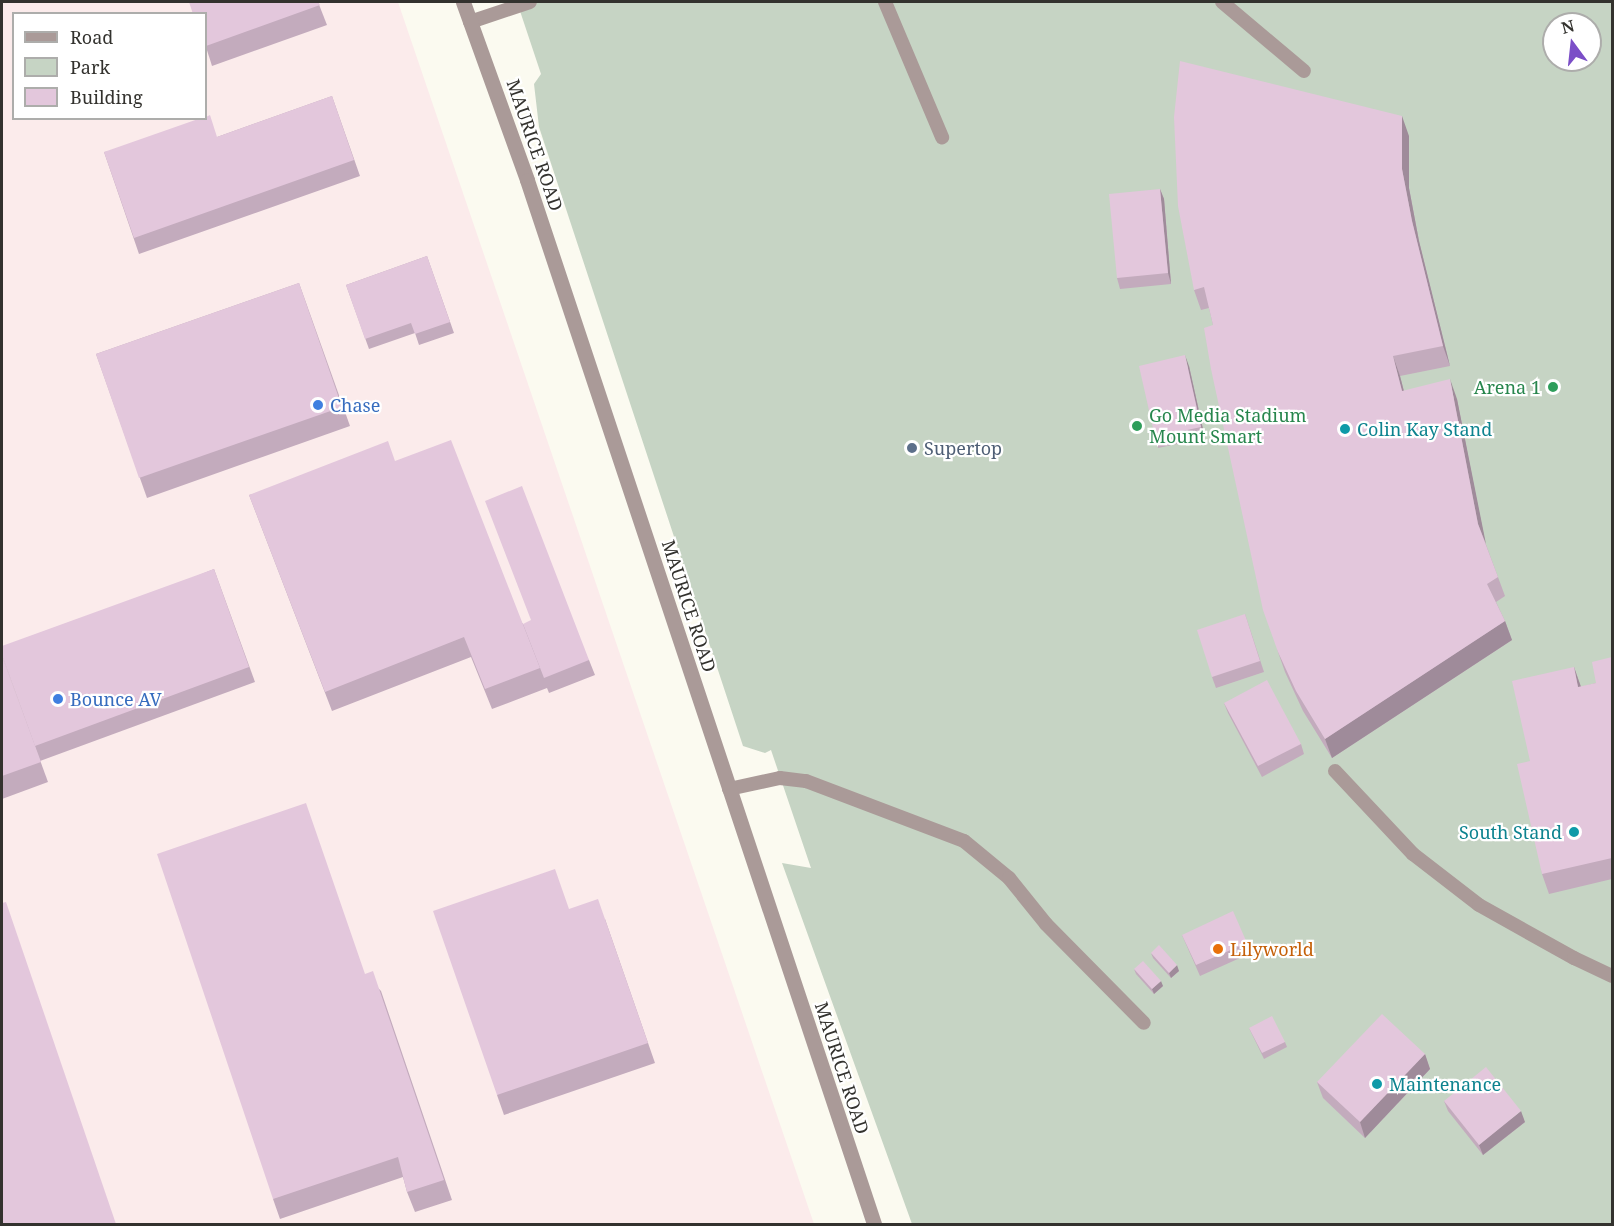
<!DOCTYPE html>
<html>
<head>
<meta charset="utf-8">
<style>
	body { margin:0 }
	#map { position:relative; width:1614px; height:1226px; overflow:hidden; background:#fbfaf0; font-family:"Noto Serif",serif }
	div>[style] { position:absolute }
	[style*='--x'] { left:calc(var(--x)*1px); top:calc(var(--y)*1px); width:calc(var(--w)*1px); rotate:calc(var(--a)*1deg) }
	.industrial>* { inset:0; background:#fbebeb }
	.green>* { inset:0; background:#c6d4c4 }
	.service>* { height:14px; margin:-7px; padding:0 7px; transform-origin:7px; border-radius:7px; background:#aa9a98 }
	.tertiary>* { height:15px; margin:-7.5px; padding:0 7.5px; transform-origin:7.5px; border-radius:7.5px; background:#aa9a98 }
	.wall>* { inset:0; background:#c3abbd }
	.shaded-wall>* { inset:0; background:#9f8b9a }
	.building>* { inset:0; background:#e3c7dc }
	.dots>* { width:16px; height:16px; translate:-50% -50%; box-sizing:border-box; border:3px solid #fff; border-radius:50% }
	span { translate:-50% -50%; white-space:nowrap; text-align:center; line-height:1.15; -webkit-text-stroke:4.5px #fff; paint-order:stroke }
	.street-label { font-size:18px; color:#33322e }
	.leisure-label { font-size:18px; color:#27864d }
	.right { translate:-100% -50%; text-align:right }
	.left { translate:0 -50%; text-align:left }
	.shop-label { font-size:18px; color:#366cbe }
	.culture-label { font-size:18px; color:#0d838f }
	.service-label { font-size:18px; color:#4e5e75 }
	.food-label { font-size:18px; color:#c56008 }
	.frame { position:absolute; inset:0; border:3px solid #33322e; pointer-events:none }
	.legend { position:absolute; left:12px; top:12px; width:195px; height:108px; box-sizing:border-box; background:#fff; border:2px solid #adadab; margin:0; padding:8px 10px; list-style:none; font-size:18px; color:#33322e }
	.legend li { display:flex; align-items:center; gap:12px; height:30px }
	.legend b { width:30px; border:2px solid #adadab }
	.north { position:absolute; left:1542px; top:12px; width:60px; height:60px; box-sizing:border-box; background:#fff; border:2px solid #adadab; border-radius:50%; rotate:345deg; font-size:16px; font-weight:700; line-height:24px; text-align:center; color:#33322e }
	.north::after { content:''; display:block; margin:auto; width:21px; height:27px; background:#7b4ec7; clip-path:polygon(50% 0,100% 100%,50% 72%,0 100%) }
</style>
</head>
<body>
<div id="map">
	<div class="industrial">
		<div style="clip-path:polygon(evenodd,2px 2px,398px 2px,814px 1224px,2px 1224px,2px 2px,14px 14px,206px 14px,206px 118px,14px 118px,14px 14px)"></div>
	</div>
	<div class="green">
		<div style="clip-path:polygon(evenodd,517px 2px,1612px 2px,1612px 1224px,912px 1224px,782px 863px,811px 868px,771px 750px,765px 753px,743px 746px,539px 127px,534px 84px,541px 74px,517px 2px,1554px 24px,1590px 24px,1590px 60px,1554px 60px,1554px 24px)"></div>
	</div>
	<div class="service">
		<div style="--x:885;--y:2;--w:147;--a:67.1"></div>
		<div style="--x:1222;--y:2;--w:107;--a:40.1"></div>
		<div style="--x:470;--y:22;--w:63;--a:-18.4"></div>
		<div style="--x:1335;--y:771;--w:114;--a:46.8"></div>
		<div style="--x:1413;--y:854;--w:83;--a:37.7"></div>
		<div style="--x:1479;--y:905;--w:109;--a:29.2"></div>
		<div style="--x:1574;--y:958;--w:42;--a:25.3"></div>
		<div style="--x:729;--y:789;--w:52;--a:-12.2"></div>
		<div style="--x:780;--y:778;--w:26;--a:7"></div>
		<div style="--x:806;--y:781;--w:169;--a:20.8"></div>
		<div style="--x:964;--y:841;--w:58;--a:39.4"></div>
		<div style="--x:1009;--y:878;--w:59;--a:51.2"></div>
		<div style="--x:1046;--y:924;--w:139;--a:45.3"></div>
	</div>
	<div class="tertiary">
		<div style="--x:463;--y:2;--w:189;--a:70.2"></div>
		<div style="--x:527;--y:180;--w:1100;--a:71.61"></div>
	</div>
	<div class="wall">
		<div style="clip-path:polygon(318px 2px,327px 25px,212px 66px,206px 47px,206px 14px)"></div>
		<div style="clip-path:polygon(332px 96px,360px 176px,139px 254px,104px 152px,217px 137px)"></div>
		<div style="clip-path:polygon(1409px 136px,1409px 188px,1419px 241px,1450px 366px,1400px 376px,1404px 391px,1457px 399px,1485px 542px,1505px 596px,1496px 602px,1505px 621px,1512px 640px,1332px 758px,1303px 711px,1285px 672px,1278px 652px,1213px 325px,1209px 308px,1201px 310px,1194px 290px)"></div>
		<div style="clip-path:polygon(1160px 189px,1164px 199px,1171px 284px,1120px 289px,1117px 278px)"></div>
		<div style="clip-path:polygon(427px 256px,454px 333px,419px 345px,415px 333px,369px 349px,346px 285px)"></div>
		<div style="clip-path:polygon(299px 283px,350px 426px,147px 498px,96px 354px)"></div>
		<div style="clip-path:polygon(1189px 366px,1205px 438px,1158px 448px,1155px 437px)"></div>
		<div style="clip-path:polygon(395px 461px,523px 624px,589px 660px,595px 675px,549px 693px,547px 688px,492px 709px,471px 657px,332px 711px,249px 495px)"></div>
		<div style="clip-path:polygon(214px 569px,255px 682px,40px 761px,2px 655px)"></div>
		<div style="clip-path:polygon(1245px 614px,1264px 672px,1216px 688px,1212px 677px)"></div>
		<div style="clip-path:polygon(2px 656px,48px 782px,2px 799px)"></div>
		<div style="clip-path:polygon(1612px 657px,1612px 879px,1549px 894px,1542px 874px,1530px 761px,1574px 667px,1581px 687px,1596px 683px)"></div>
		<div style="clip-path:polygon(1224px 703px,1301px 744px,1304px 754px,1262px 777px,1228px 713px)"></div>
		<div style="clip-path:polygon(569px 909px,605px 919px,655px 1063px,504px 1115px,497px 1095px)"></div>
		<div style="clip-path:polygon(1182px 935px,1247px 943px,1251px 953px,1200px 976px)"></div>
		<div style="clip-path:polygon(1151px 953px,1179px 971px,1171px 978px,1153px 958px)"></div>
		<div style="clip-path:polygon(1134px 969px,1163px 986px,1154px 994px,1136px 974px)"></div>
		<div style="clip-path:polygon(365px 974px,381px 991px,452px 1200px,415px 1212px,407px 1192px,403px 1177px,280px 1219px,273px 1199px)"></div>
		<div style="clip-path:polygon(1249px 1028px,1285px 1042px,1287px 1047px,1264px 1059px)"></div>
		<div style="clip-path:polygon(1425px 1054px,1430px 1069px,1365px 1138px,1323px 1098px,1317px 1082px)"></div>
		<div style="clip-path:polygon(1444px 1101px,1525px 1122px,1483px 1155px,1448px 1111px)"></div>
	</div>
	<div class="shaded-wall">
		<div style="clip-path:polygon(1402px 116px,1409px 136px,1409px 188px,1419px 241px,1450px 366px,1443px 346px,1412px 221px,1402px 169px)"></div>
		<div style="clip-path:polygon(1160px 189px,1164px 199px,1171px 284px,1168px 273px)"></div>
		<div style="clip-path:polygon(1185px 355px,1189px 366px,1205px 438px,1201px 427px)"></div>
		<div style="clip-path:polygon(1393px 356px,1400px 376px,1409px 411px,1402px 391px)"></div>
		<div style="clip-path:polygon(1450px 379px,1457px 399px,1486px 544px,1478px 524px)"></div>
		<div style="clip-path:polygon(1505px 621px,1512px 640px,1332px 758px,1325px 739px)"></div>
		<div style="clip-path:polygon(1574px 667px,1581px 687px,1578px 687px)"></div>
		<div style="clip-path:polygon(1177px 965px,1179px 971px,1171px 978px,1169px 973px)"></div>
		<div style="clip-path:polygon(1161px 981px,1163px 986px,1154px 994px,1152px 989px)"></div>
		<div style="clip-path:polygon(1425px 1054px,1430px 1069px,1365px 1138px,1360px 1122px)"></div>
		<div style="clip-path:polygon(1521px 1111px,1525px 1122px,1483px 1155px,1479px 1145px)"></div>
	</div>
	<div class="building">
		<div style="clip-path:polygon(189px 2px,318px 2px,320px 5px,206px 46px,206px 14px,193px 14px)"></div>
		<div style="clip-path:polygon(1180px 61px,1402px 116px,1402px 169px,1412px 221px,1443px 346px,1393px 356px,1402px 391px,1450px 379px,1478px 524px,1498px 577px,1487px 584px,1505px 621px,1325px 739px,1296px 691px,1278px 652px,1263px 610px,1211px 369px,1204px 328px,1213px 325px,1204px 287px,1194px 290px,1178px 206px,1174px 117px)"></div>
		<div style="clip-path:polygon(332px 96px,354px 160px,134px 238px,104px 152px,201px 118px,206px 118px,206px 117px,210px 115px,217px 137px)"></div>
		<div style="clip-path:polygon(1160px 189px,1168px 273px,1117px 278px,1109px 194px)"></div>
		<div style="clip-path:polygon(427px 256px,450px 322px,415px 334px,411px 323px,365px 339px,346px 285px)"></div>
		<div style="clip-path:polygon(299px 283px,342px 407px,139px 478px,96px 354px)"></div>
		<div style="clip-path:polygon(1185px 355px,1201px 427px,1155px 437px,1139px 366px)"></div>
		<div style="clip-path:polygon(451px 440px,540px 668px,485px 689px,464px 637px,325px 692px,249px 495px,388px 441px,395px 461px)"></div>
		<div style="clip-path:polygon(522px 486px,589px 660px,544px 678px,523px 624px,531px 620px,485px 501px)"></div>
		<div style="clip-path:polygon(214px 569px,249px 667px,35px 746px,2px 655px,2px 646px)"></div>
		<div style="clip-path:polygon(1245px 614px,1260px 661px,1212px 677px,1197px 630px)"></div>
		<div style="clip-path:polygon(2px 656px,41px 762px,2px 776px)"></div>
		<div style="clip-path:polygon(1612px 657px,1612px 858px,1542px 874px,1517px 764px,1530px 761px,1512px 681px,1574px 667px,1578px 687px,1596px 683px,1592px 662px)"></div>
		<div style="clip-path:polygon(1267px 680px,1301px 744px,1258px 766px,1224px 703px)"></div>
		<div style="clip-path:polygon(306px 803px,365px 974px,373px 971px,444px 1180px,407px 1192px,398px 1157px,273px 1199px,157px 854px)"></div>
		<div style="clip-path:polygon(555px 869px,569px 909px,598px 899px,648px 1043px,497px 1095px,433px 911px)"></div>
		<div style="clip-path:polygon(6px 902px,116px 1224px,2px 1224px,2px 903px)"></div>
		<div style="clip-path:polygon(1233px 911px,1247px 943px,1196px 965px,1182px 935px)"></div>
		<div style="clip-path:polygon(1159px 945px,1177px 965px,1169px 973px,1151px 953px)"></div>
		<div style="clip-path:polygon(1143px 961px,1161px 981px,1152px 989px,1134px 969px)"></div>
		<div style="clip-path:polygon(1382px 1014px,1425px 1054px,1360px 1122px,1317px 1082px)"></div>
		<div style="clip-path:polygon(1272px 1016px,1285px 1042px,1262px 1053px,1249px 1028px)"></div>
		<div style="clip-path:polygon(1486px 1067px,1521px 1111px,1479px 1145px,1444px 1101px)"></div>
	</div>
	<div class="dots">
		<div style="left:1553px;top:387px;background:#2e9e5b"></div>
		<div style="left:318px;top:405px;background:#3f7fe0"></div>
		<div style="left:1137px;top:426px;background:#2e9e5b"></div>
		<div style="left:1345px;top:429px;background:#0f9aa8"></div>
		<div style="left:912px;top:448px;background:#5c6f8a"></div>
		<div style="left:58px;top:699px;background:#3f7fe0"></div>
		<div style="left:1574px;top:832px;background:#0f9aa8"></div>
		<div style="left:1218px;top:949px;background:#e8710a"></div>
		<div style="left:1377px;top:1084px;background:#0f9aa8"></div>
	</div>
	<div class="street-label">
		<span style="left:535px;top:145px;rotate:71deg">MAURICE ROAD</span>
		<span style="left:689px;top:606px;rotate:72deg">MAURICE ROAD</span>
		<span style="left:842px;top:1068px;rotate:72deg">MAURICE ROAD</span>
	</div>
	<div class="leisure-label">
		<span class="right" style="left:1541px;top:387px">Arena 1</span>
		<span class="left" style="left:1149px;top:426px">Go Media Stadium<br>Mount Smart</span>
	</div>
	<div class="shop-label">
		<span class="left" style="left:330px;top:405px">Chase</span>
		<span class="left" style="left:70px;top:699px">Bounce AV</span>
	</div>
	<div class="culture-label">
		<span class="left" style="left:1357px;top:429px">Colin Kay Stand</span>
		<span class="right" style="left:1562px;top:832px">South Stand</span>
		<span class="left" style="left:1389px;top:1084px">Maintenance</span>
	</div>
	<div class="service-label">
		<span class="left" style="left:924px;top:448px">Supertop</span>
	</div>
	<div class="food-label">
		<span class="left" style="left:1230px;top:949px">Lilyworld</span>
	</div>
	<div class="frame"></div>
	<ul class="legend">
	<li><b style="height:8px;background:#aa9a98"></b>Road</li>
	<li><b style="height:16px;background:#c6d4c4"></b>Park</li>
	<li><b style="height:16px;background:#e3c7dc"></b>Building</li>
	</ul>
	<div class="north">N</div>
</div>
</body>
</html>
